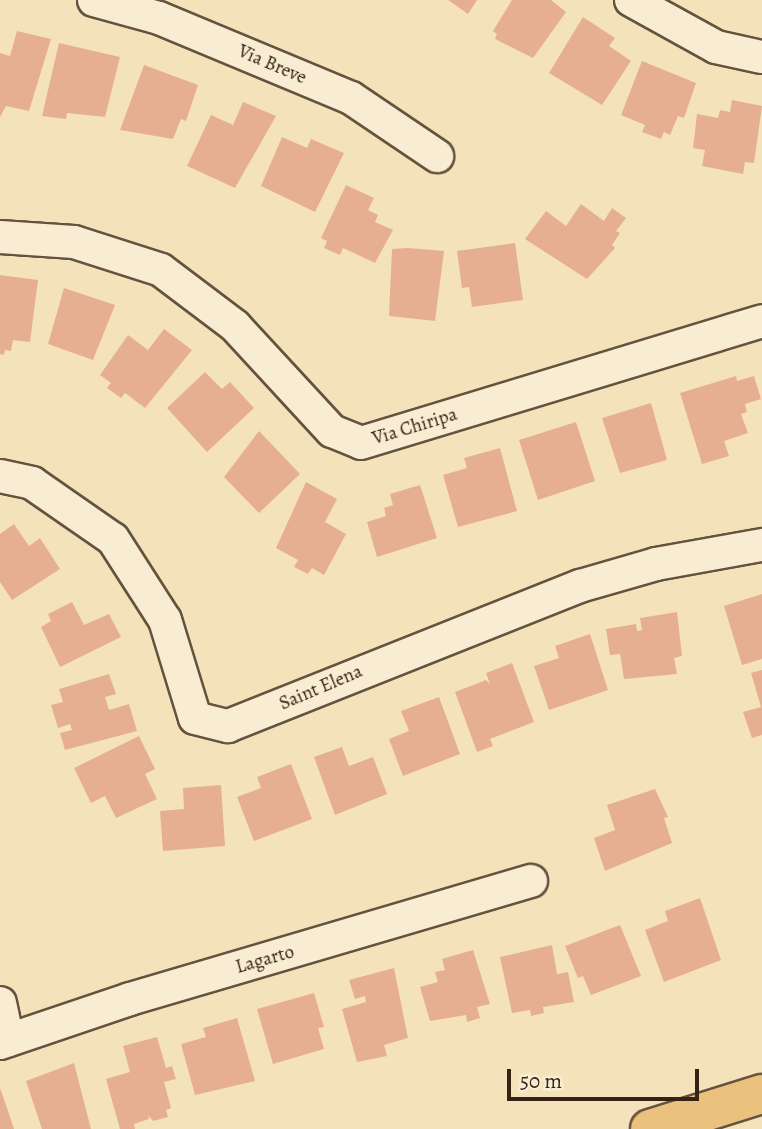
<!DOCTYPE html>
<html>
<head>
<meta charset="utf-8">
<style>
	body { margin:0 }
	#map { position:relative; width:762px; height:1129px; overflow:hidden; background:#f4e3ba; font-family:Alegreya,serif }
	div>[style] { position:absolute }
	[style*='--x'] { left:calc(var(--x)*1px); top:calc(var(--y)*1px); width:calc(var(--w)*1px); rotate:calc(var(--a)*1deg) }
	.building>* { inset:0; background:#e7af92 }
	.roads { filter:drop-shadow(2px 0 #66523e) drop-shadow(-2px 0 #66523e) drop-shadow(0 2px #66523e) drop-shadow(0 -2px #66523e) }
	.street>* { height:32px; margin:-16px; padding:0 16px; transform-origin:16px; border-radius:16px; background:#f8edd2 }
	.primary>* { height:38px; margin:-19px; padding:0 19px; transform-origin:19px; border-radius:19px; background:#eac27d }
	span { translate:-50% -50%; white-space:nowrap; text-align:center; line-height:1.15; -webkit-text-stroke:6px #f8edd2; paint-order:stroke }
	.street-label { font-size:19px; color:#362115 }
	.scale { position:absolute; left:507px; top:1069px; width:192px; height:32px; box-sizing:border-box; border:4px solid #362115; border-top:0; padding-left:9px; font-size:21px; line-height:24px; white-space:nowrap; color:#362115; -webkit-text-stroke:5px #f8edd2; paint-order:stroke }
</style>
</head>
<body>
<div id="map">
	<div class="building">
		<div style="clip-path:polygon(448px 0,477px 0,468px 14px)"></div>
		<div style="clip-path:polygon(512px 0,551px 0,566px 12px,533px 58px,495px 39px,497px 34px,493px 31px)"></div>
		<div style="clip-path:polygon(583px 17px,615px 38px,609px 46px,631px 61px,602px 105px,549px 73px)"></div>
		<div style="clip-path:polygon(17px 31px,51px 39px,29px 111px,6px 106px,0 117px,0 53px,10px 56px)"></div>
		<div style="clip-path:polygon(59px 43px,120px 57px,105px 117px,67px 113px,66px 119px,42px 116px)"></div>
		<div style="clip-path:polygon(642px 61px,696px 83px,684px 118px,678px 116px,670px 135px,664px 132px,661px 139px,642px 132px,645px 125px,621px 115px)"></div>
		<div style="clip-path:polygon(144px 65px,198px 85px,186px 121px,181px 119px,173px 139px,120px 130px)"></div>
		<div style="clip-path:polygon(732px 100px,762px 106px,754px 163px,745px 162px,743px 174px,702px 166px,705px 150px,693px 148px,697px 114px,718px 118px,720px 110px,730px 112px)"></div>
		<div style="clip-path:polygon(243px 102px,276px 116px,235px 188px,187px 166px,211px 115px,233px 125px)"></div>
		<div style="clip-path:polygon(282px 137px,307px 148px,311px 139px,344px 153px,315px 212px,261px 186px)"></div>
		<div style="clip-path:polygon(346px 185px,374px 198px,368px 210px,378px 215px,375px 222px,393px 230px,375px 263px,343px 248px,340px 255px,324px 248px,327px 241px,321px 238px)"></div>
		<div style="clip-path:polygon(581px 204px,604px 221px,612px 208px,626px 218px,616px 231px,620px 233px,612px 245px,615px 248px,587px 279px,525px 239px,546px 211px,566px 226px)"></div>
		<div style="clip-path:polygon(515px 243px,523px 300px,472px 307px,469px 287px,462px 288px,457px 251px)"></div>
		<div style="clip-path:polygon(408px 248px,444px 251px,435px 321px,389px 316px,392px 249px)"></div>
		<div style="clip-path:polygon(0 275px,38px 280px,30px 342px,13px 340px,11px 351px,5px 350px,4px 355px,0 354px)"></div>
		<div style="clip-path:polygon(64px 288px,115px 305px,93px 360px,48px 344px)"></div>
		<div style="clip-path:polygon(164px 329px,192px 350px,145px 408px,125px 393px,121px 398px,107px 388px,111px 383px,100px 375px,128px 335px,148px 350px)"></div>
		<div style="clip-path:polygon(205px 372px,222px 389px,230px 382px,254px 408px,207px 452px,167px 408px)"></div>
		<div style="clip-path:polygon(736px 376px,737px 381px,754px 376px,761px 399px,745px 404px,747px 412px,741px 414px,748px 433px,724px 441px,729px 456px,702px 464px,680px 393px)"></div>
		<div style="clip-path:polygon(651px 403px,667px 460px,620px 473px,602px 418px)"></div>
		<div style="clip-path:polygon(576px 422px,595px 481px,538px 500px,519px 440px)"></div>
		<div style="clip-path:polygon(259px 431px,300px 474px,259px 513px,224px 477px)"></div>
		<div style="clip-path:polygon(500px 448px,517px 511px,458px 527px,443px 475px,467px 468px,464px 458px)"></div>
		<div style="clip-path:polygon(306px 482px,337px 499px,325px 522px,346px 534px,324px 575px,312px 568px,308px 574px,294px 567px,298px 560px,276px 548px)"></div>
		<div style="clip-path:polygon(420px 485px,437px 538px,377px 557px,367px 522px,386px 516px,384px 508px,393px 505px,390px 494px)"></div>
		<div style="clip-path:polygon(14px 524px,29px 546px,40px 538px,60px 569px,12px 600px,0 582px,0 534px)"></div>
		<div style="clip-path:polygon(762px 594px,762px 659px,742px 665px,724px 606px)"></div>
		<div style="clip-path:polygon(72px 602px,84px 625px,109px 614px,121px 637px,60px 667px,41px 627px,51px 621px,48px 614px)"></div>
		<div style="clip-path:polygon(677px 612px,682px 656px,674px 658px,677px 674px,624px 679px,620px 654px,610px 655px,606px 629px,636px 624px,637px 631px,642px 630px,640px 618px)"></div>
		<div style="clip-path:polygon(590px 634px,608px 690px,549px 710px,534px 666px,559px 658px,555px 646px)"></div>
		<div style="clip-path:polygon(512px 663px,534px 722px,490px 739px,493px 746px,477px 752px,455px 692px,486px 680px,490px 684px,486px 673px)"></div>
		<div style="clip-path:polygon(762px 670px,762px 735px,752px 738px,743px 712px,761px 707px,751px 673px)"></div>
		<div style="clip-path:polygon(109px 674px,116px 694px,105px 697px,109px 710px,129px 704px,137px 731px,65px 750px,60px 733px,72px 730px,70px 724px,58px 728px,51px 705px,63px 702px,59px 689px)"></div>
		<div style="clip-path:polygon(439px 697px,460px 754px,403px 776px,389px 739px,409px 731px,401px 711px)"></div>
		<div style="clip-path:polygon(139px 736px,155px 769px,145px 774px,157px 799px,116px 818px,105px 796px,91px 803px,74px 768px)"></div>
		<div style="clip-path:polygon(342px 747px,349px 766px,373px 757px,387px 794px,335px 815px,314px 757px)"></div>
		<div style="clip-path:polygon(291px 764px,312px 819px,254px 841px,237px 797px,261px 788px,257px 777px)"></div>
		<div style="clip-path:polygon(221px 785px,225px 846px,163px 851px,160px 811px,184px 809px,183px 788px)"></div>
		<div style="clip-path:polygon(655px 789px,668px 817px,664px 818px,672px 843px,605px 871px,594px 838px,615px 830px,607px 805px)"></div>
		<div style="clip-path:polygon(700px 898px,721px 960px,664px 982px,645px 930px,668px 921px,665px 911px)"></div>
		<div style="clip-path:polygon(620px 925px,641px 976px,591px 995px,583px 976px,578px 978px,565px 946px)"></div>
		<div style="clip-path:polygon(552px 945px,557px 974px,568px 972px,574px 1002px,543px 1007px,544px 1013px,531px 1016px,530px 1010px,512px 1013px,500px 957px)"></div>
		<div style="clip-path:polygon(473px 950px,490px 1004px,477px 1007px,480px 1018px,467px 1022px,466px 1015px,430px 1021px,420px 987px,438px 982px,435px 972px,445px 970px,442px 959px)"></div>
		<div style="clip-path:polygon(394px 968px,408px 1038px,384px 1045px,387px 1056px,357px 1062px,342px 1009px,366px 1002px,365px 996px,355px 999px,349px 980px)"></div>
		<div style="clip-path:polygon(314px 993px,324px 1027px,318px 1028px,324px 1049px,273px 1064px,257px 1009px)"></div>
		<div style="clip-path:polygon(237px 1018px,255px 1081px,195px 1095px,181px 1044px,206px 1037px,203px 1028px)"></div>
		<div style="clip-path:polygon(157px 1037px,166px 1068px,172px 1066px,176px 1079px,164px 1082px,171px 1108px,166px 1110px,168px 1117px,153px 1121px,148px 1115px,149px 1119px,134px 1124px,135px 1129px,120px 1129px,106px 1079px,130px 1072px,123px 1046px)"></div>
		<div style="clip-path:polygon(74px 1063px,91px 1129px,42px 1129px,26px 1081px)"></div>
		<div style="clip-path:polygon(0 1088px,6px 1105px,14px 1129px,0 1129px)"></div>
	</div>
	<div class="roads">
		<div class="street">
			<div style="--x:94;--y:0;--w:67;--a:15.5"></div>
			<div style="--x:159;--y:18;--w:208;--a:22.6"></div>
			<div style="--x:351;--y:98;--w:104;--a:34"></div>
			<div style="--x:631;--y:0;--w:97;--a:28.9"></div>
			<div style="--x:716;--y:47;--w:47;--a:12.3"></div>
			<div style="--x:0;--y:237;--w:74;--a:3.9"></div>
			<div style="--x:74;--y:242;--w:91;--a:17.8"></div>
			<div style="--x:161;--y:270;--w:93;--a:37.1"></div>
			<div style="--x:235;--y:326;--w:143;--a:47.3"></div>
			<div style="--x:332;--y:431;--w:31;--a:22"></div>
			<div style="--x:361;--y:443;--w:419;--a:-16.9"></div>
			<div style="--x:0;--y:476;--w:33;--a:12"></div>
			<div style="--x:32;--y:483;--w:98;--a:34.7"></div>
			<div style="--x:113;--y:539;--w:96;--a:57.3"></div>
			<div style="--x:165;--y:620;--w:102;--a:73"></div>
			<div style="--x:195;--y:718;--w:34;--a:14"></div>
			<div style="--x:228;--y:726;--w:379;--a:-21.7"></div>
			<div style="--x:580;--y:586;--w:79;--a:-16.1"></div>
			<div style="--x:656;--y:564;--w:108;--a:-10.2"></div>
			<div style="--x:0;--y:1003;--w:38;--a:78"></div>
			<div style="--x:0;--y:1043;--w:137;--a:-18.7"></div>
			<div style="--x:130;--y:999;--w:418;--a:-16.4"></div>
		</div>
		<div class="primary">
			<div style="--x:650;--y:1129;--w:117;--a:-17.4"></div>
		</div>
	</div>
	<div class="street-label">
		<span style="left:272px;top:65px;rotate:23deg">Via Breve</span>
		<span style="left:415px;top:427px;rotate:-17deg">Via Chiripa</span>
		<span style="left:321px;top:688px;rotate:-23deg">Saint Elena</span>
		<span style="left:265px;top:960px;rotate:-16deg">Lagarto</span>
	</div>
	<div class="scale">50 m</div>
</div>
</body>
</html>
